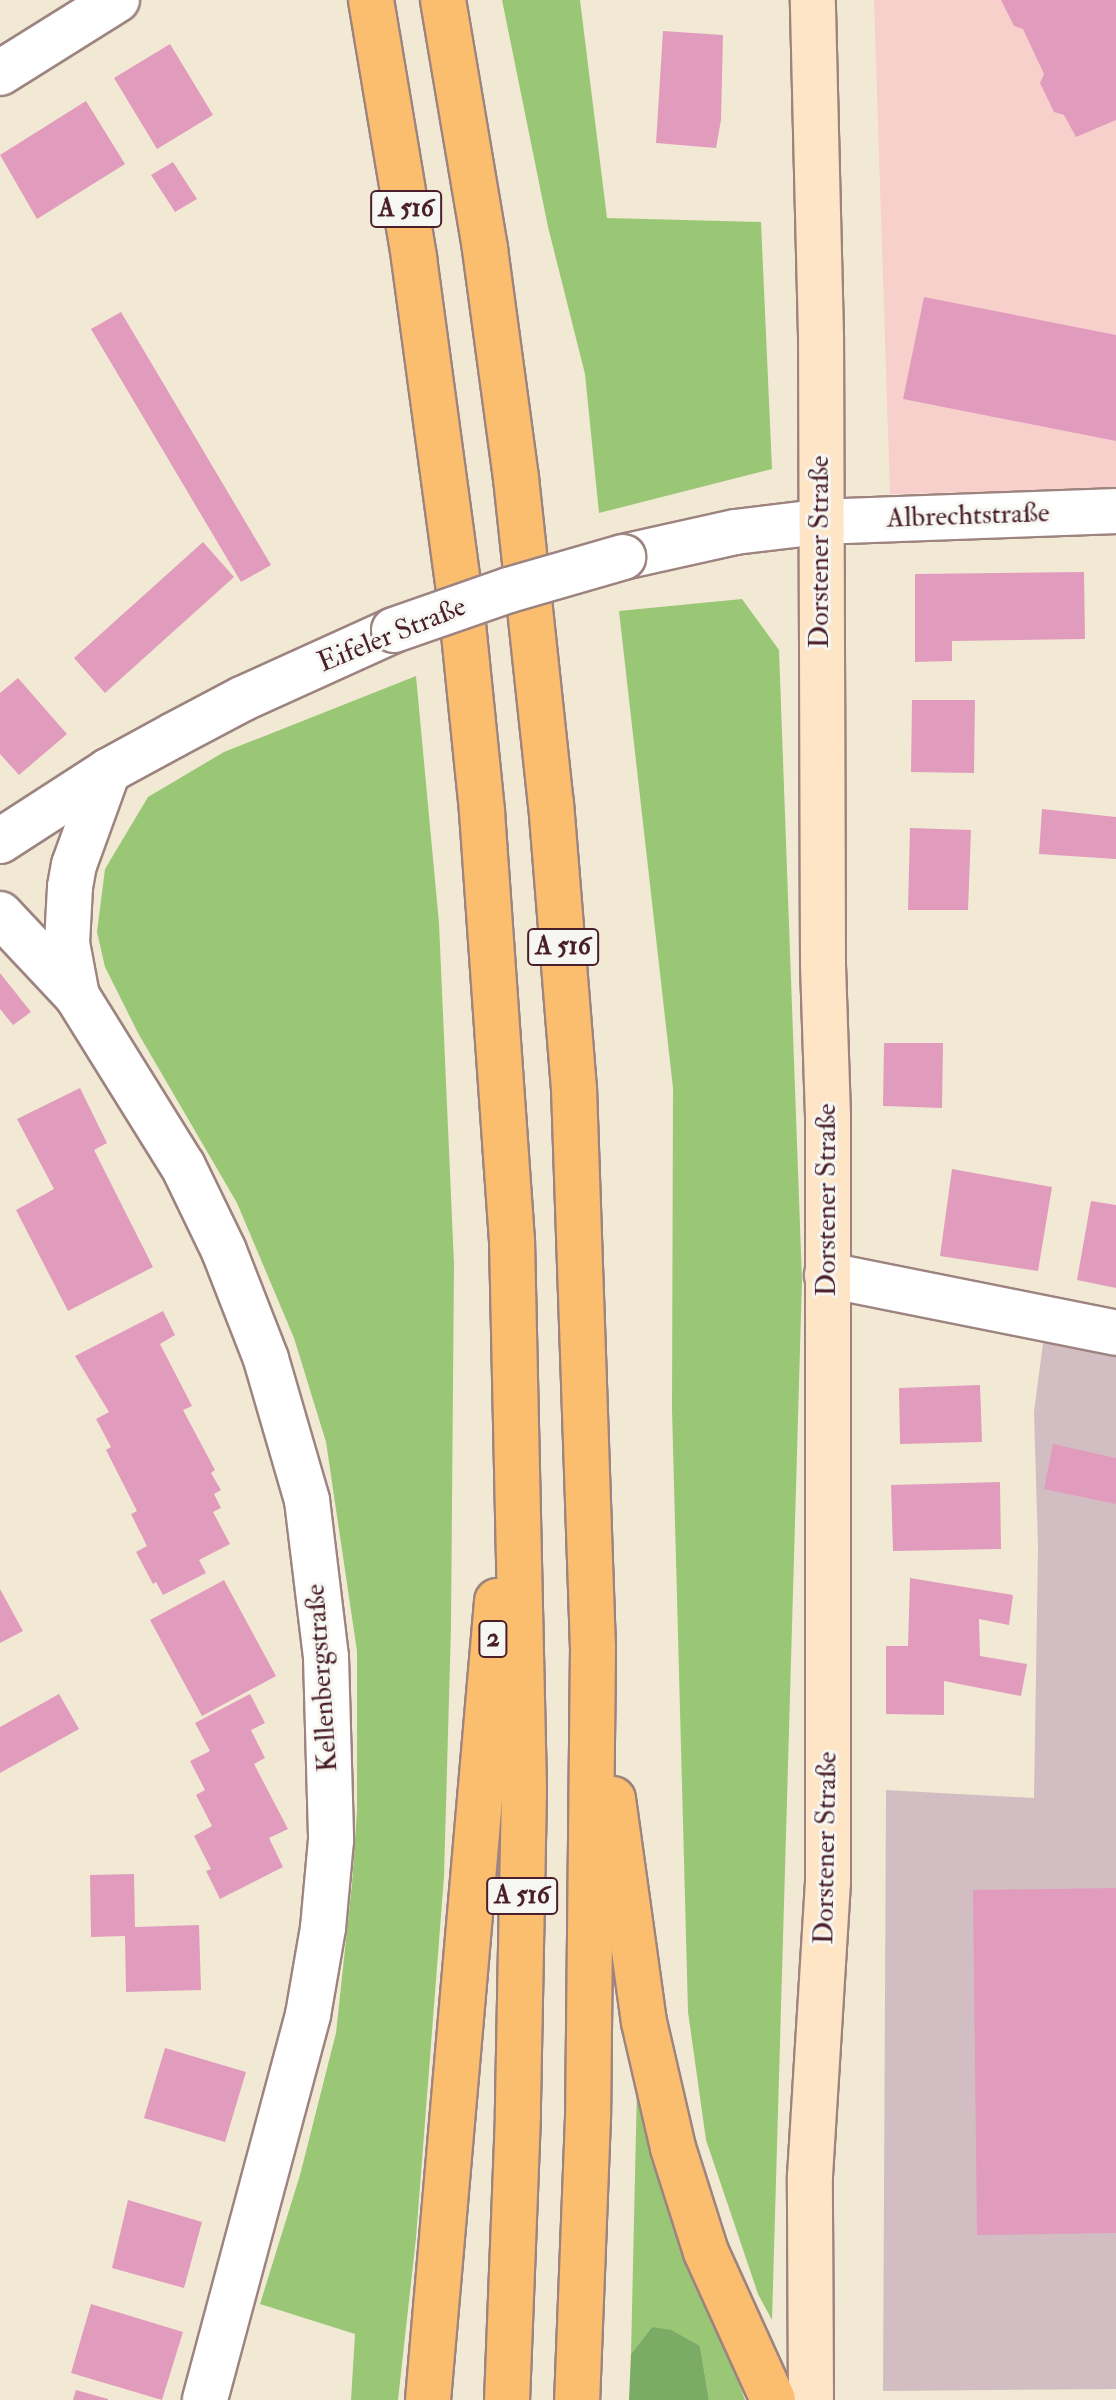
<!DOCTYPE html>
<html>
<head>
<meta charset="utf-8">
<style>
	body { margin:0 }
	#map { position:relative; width:1116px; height:2400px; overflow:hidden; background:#f2e9d5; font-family:"IM FELL Double Pica",serif }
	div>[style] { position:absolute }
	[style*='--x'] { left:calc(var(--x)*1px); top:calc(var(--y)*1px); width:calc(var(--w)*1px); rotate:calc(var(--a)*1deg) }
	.built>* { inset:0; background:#f7d0cb }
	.industrial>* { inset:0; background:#d2bec2 }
	.green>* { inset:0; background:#9ac775 }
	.forest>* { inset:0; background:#7bac66 }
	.building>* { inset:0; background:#e19cbd }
	.roads { filter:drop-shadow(2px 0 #9e8480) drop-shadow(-2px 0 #9e8480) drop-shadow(0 2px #9e8480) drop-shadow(0 -2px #9e8480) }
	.street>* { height:44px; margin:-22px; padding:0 22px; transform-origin:22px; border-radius:22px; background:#fff }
	.secondary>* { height:44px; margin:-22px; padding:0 22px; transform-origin:22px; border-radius:22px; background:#fde5c5 }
	.highway>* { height:44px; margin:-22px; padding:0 22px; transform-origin:22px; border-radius:22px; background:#fbbe6e }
	.bridges { filter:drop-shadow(2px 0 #9e8480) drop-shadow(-2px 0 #9e8480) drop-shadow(0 2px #9e8480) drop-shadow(0 -2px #9e8480) }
	.street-bridge>* { height:44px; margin:-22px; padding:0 22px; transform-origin:22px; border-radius:22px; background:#fff }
	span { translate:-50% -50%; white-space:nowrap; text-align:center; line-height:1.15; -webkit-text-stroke:6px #f6f6f2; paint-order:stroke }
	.shield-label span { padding:2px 6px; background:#f6f6f2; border:2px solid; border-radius:6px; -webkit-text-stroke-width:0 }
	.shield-label { font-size:26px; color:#4a1f2b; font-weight:700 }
	.street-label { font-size:28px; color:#4a1f2b }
</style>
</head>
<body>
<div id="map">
	<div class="built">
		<div style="clip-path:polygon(874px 0,1116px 0,1116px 489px,890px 494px)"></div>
	</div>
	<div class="industrial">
		<div style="clip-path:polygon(1045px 1328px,1116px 1341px,1116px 2389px,883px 2391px,886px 1790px,1034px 1798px,1038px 1548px,1034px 1412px)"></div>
	</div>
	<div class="green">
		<div style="clip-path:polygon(502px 0,580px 0,607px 218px,761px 222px,772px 469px,599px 513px,585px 374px,548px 227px)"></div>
		<div style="clip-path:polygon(742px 599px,779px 650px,802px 1280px,772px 2320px,758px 2294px,706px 2140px,688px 2012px,672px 1409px,673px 1088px,619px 611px)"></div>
		<div style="clip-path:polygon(416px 676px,439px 923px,454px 1264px,451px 1627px,444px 1877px,416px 2238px,398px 2400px,351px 2400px,355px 2334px,260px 2304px,300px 2175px,336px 2033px,352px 1884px,357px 1811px,357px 1651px,326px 1442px,294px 1338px,237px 1203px,138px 1033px,105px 967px,97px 932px,105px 869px,148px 797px,224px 752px)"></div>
		<div style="clip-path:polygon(637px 2086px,676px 2206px,745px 2400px,709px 2400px,700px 2346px,652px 2327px,631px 2354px)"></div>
	</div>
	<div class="forest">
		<div style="clip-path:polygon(652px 2327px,671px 2330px,700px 2346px,709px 2400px,629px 2400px,631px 2354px)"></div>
	</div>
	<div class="building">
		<div style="clip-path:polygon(1001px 0,1116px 0,1116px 120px,1076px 137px,1064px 115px,1054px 112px,1040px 83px,1044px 74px,1023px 29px,1014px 26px)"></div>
		<div style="clip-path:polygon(663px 31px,723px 35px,721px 120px,716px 148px,656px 143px)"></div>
		<div style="clip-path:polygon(170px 44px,213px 115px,157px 149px,114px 78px)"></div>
		<div style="clip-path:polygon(86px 101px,125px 164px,37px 219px,0 155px)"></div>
		<div style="clip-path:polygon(173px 162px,197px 199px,175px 212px,151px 175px)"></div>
		<div style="clip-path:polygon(924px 297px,1116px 335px,1116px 441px,903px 399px)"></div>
		<div style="clip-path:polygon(121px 312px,271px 565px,241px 582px,91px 329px)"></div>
		<div style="clip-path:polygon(203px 542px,234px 577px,105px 693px,74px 658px)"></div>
		<div style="clip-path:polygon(1084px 572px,1085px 639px,952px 641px,952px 661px,915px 662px,915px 574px)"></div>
		<div style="clip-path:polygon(18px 678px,67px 734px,19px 775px,0 754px,0 693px)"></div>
		<div style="clip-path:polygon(912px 700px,975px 700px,974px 773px,911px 772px)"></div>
		<div style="clip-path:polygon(1042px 809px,1116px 817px,1116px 859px,1039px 854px)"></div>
		<div style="clip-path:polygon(910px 828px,971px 830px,968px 910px,908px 910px)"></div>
		<div style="clip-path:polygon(0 973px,31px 1012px,13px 1025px,0 1009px)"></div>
		<div style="clip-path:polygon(884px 1043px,943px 1043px,942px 1108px,883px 1106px)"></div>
		<div style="clip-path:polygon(80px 1088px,107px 1143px,94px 1150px,153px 1267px,68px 1311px,16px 1210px,54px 1189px,17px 1119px)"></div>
		<div style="clip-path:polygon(952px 1169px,1052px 1187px,1038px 1271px,940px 1256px)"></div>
		<div style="clip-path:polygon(1091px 1201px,1116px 1205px,1116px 1288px,1077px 1280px)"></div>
		<div style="clip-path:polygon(163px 1311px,175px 1335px,160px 1344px,192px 1406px,183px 1410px,215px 1470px,211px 1473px,221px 1490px,214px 1494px,221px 1508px,213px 1512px,230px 1544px,199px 1560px,206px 1573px,163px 1595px,156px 1582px,153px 1584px,136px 1552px,147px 1546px,131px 1514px,137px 1511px,106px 1450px,111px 1447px,96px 1419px,109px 1412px,75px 1356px)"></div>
		<div style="clip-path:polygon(980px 1385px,982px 1442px,900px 1444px,899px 1388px)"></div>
		<div style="clip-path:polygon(1053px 1444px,1116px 1458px,1116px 1504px,1044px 1489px)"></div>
		<div style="clip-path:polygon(1000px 1482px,1001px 1549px,893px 1551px,891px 1485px)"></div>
		<div style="clip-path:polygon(910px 1578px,1013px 1595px,1009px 1625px,979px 1619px,980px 1656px,1027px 1664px,1021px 1696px,944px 1681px,944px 1715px,886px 1714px,886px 1646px,908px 1646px)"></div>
		<div style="clip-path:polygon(224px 1580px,276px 1676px,202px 1716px,150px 1620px)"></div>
		<div style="clip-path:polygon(0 1589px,23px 1631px,0 1643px)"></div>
		<div style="clip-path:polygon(59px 1694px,79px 1729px,0 1773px,0 1727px)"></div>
		<div style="clip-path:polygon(250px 1694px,265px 1723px,251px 1730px,265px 1758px,254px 1764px,288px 1829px,269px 1838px,283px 1867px,220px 1899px,206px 1871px,211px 1869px,194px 1836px,212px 1826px,196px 1795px,205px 1790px,190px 1761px,210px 1751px,195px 1723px)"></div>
		<div style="clip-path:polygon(134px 1874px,135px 1927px,199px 1925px,201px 1990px,126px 1992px,125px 1936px,91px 1937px,90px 1875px)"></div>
		<div style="clip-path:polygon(1116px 1888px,1116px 2233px,977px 2235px,973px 1890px)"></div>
		<div style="clip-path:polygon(165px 2048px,246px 2072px,225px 2142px,144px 2118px)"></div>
		<div style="clip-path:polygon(128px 2200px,202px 2222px,184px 2288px,112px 2268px)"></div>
		<div style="clip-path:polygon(91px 2304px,183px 2332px,162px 2400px,71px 2373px)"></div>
		<div style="clip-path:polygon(76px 2390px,108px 2399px,108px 2400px,73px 2400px)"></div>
	</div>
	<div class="roads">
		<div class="street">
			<div style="--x:0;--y:73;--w:138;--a:-32"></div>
			<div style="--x:623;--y:557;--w:115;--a:-12.6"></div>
			<div style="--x:735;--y:532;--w:85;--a:-6.8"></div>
			<div style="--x:819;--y:522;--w:297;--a:-2.1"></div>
			<div style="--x:0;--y:841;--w:129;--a:-32.9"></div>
			<div style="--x:108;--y:771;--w:75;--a:-28.6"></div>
			<div style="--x:174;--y:735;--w:77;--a:-27.9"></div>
			<div style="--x:242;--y:699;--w:167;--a:-24.4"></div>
			<div style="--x:0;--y:914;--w:112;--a:46.8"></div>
			<div style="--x:77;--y:996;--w:200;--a:58.1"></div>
			<div style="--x:183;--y:1166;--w:94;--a:64.2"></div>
			<div style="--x:224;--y:1251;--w:116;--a:68.7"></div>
			<div style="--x:266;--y:1359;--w:147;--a:73.8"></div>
			<div style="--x:307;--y:1500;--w:158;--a:83.1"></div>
			<div style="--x:326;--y:1657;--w:183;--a:88.4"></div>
			<div style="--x:331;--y:1840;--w:88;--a:95.2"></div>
			<div style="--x:323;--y:1928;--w:88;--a:99.8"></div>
			<div style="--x:308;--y:2015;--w:399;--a:105"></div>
			<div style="--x:77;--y:996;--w:54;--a:-100.7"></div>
			<div style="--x:67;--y:943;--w:56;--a:-86.9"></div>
			<div style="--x:70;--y:887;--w:22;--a:-80"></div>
			<div style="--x:74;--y:865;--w:100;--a:-70.1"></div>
			<div style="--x:827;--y:1275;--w:295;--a:11.3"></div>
		</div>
		<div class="secondary">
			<div style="--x:811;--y:2400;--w:224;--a:-90.3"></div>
			<div style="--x:810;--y:2176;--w:295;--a:-86.5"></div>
			<div style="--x:828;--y:1882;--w:766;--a:-90"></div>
			<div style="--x:828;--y:1116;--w:152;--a:-91.9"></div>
			<div style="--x:823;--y:964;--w:628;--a:-90.18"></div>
			<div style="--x:821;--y:336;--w:336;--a:-91.4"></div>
		</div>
		<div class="highway">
			<div style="--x:371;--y:0;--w:262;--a:80.5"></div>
			<div style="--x:414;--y:258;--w:359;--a:82.3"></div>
			<div style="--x:462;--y:614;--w:199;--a:84.2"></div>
			<div style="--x:482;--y:812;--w:429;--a:86"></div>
			<div style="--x:512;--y:1240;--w:551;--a:88.75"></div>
			<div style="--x:524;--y:1791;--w:324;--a:91.1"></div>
			<div style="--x:518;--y:2115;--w:285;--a:92.2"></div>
			<div style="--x:443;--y:0;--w:253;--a:80.4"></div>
			<div style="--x:485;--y:249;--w:231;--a:82.3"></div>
			<div style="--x:516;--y:478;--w:327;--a:83.9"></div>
			<div style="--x:551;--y:803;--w:286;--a:85.4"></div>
			<div style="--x:574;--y:1088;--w:560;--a:88.06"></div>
			<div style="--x:593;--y:1648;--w:469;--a:90.6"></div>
			<div style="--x:588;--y:2117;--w:283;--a:92.2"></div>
			<div style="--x:613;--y:1799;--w:225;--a:82.1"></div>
			<div style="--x:644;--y:2022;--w:129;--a:77"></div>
			<div style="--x:673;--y:2148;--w:109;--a:72.4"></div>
			<div style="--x:706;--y:2252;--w:162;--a:65.6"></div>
			<div style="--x:428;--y:2400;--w:802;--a:-85.06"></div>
		</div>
	</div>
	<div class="bridges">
		<div class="street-bridge">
			<div style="--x:394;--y:630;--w:122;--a:-19.2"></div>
			<div style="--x:509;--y:590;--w:119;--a:-16.1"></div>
		</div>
	</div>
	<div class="shield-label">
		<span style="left:406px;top:209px">A 516</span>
		<span style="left:563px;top:947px">A 516</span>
		<span style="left:493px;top:1639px">2</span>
		<span style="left:522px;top:1896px">A 516</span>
	</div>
	<div class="street-label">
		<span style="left:968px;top:516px;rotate:-2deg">Albrechtstraße</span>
		<span style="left:820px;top:552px;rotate:-90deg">Dorstener Straße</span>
		<span style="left:392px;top:635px;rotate:-22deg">Eifeler Straße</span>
		<span style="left:827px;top:1200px;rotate:-90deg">Dorstener Straße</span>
		<span style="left:322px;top:1678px;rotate:-94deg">Kellenbergstraße</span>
		<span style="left:826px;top:1848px;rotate:-89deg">Dorstener Straße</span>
	</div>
</div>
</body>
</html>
